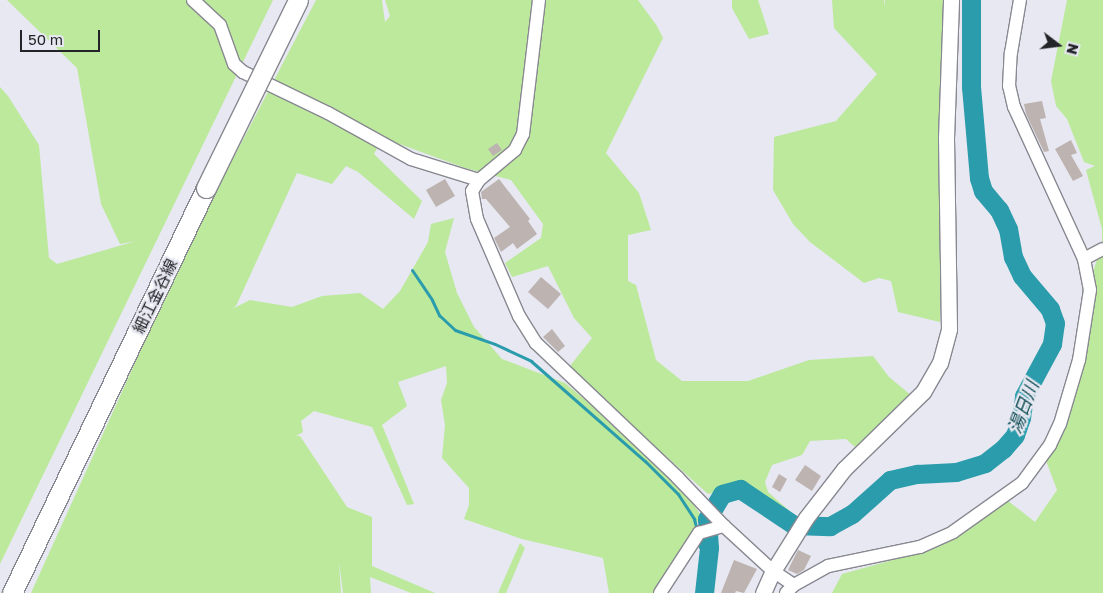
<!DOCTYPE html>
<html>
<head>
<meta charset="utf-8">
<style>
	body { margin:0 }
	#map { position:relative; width:1103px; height:593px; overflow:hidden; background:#e7e8f1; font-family:"Golos Text","Noto Sans JP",sans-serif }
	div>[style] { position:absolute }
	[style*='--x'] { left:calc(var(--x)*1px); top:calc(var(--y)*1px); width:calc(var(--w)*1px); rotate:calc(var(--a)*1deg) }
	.green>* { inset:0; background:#bce99c }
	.stream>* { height:3px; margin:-1.5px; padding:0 1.5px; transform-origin:1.5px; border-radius:1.5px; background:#2b9cab }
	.river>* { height:19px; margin:-9.5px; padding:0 9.5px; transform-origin:9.5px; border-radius:9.5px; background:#2b9cab }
	.building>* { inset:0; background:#bdb3b0 }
	.roads { filter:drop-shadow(1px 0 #888891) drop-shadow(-1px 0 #888891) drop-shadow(0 1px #888891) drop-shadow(0 -1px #888891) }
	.minor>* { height:12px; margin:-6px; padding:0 6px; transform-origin:6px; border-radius:6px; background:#fff }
	.tertiary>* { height:15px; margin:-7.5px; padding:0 7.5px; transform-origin:7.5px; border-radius:7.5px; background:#fff }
	.primary>* { height:19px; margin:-9.5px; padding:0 9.5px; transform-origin:9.5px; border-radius:9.5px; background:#fff }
	.bridges { filter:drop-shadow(1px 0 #888891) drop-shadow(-1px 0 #888891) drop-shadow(0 1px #888891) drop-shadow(0 -1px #888891) }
	.primary-bridge>* { height:19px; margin:-9.5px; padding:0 9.5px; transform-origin:9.5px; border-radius:9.5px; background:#fff }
	span { translate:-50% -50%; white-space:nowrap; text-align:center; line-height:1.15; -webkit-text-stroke:4.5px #e7e8f1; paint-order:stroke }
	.street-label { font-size:16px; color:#232427 }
	.water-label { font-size:18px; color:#0f4e57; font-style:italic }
	.north { position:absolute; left:1033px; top:20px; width:50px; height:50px; -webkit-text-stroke:4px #e7e8f1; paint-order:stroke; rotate:105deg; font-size:14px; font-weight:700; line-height:20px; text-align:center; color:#232427 }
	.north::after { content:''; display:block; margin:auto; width:18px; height:22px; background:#232427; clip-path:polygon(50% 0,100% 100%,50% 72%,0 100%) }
	.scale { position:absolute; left:20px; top:30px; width:80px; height:22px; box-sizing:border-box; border:2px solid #232427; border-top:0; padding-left:6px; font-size:15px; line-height:18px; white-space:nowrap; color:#232427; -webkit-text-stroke:4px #e7e8f1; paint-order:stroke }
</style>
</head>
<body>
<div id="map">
	<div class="green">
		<div style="clip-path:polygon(7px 0,273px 0,0 564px,0 87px,8px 96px,39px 145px,49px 258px,57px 264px,136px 241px,120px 244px,101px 204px,77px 68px)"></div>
		<div style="clip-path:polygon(316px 0,382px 0,385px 22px,390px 16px,385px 0,638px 0,657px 26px,663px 38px,606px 153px,639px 193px,651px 230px,628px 235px,628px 281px,636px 285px,656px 360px,682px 381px,748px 381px,809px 360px,873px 356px,889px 377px,912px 396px,855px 447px,846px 439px,810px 441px,802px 455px,772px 465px,765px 482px,768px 492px,793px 514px,783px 513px,738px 486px,708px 494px,599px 396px,570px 366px,592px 338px,574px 318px,548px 266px,512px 277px,505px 263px,541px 238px,543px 224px,511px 180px,465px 168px,383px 138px,374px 154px,422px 201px,414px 219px,358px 172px,346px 166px,332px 184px,297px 173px,236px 306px,232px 309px,250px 300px,292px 307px,322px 296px,360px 293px,383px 309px,400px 291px,428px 242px,431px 224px,454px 218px,445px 252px,457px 293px,474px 327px,502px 359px,565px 383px,671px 471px,700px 514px,689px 548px,660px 593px,609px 593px,603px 558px,522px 539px,464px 519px,469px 505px,469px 488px,442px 458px,445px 425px,441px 400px,447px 383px,446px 366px,398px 382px,407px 406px,382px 425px,414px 504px,407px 505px,372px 427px,314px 411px,301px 421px,303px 432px,296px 436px,300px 436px,347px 507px,372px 517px,372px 566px,435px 593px,411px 593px,370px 577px,371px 593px,343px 593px,339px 561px,341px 593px,31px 593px,192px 237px)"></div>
		<div style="clip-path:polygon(732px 0,758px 0,769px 34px,749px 39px,732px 8px)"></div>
		<div style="clip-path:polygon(832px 0,884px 0,884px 7px,885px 0,947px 0,940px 322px,898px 312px,891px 281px,879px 278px,864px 283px,810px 242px,793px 224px,773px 190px,774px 137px,836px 121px,877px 74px,834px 28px)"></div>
		<div style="clip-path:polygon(1067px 0,1103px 0,1103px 593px,832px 593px,842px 574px,900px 558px,963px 531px,1007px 500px,1035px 522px,1057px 490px,1045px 458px,1079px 371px,1090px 282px,1102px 243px,1102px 229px,1086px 170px,1095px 166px,1084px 162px,1067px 119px,1056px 106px,1051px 81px)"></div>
		<div style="clip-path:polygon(520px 543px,525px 548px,506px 593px,498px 593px)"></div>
	</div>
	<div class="stream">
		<div style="--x:412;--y:270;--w:36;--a:56"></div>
		<div style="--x:432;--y:300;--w:17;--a:65"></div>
		<div style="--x:439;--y:315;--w:22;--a:43"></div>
		<div style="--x:455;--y:330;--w:42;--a:19.3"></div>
		<div style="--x:495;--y:344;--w:40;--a:25"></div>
		<div style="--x:531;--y:361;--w:152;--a:41.3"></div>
		<div style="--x:645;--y:461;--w:47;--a:45"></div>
		<div style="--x:678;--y:494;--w:30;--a:57"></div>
		<div style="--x:694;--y:519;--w:11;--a:75"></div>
		<div style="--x:699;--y:541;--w:6;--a:81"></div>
		<div style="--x:700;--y:547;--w:9;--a:6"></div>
	</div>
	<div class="river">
		<div style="--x:704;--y:593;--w:45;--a:-83.7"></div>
		<div style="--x:709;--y:548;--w:29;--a:-94"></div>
		<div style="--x:707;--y:519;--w:29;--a:-59"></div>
		<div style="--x:722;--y:494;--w:19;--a:-16"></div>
		<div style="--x:740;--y:489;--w:65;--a:33.7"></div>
		<div style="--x:794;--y:525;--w:36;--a:2"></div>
		<div style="--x:830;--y:526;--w:25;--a:-29"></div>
		<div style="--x:852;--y:514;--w:51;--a:-41.8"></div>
		<div style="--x:890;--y:480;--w:28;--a:-13"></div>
		<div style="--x:917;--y:474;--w:39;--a:-3"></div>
		<div style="--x:956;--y:472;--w:30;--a:-17"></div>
		<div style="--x:985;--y:463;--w:23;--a:-38"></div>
		<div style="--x:1003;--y:449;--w:18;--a:-49"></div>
		<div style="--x:1015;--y:435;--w:18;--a:-71"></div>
		<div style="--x:1021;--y:418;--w:22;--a:-82"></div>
		<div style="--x:1024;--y:396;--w:59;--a:-61.7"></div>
		<div style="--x:1052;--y:344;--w:21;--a:-82"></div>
		<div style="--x:1055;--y:323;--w:15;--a:-110"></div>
		<div style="--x:1050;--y:309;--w:43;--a:-130.3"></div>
		<div style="--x:1022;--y:276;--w:21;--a:-115"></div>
		<div style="--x:1013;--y:257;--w:28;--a:-100"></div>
		<div style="--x:1008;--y:229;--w:21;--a:-115"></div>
		<div style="--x:999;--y:210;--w:25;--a:-130"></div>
		<div style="--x:983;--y:191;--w:14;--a:-107"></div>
		<div style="--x:979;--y:178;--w:91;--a:-95"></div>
		<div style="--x:971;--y:87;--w:87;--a:-90"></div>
	</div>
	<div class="building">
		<div style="clip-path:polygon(1042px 101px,1046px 118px,1040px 119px,1049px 151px,1044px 152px,1026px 114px,1024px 104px)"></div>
		<div style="clip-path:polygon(1071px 140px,1077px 153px,1071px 155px,1083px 176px,1073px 181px,1055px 149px)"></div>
		<div style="clip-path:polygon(497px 143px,502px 150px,493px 156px,488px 149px)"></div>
		<div style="clip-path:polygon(445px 179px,455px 196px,436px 207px,426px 190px)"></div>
		<div style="clip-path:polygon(499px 179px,530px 219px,528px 221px,537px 234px,517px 249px,513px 243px,501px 252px,494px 238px,510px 227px,486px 199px,482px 199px,481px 192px)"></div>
		<div style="clip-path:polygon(541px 277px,561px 294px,548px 309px,528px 292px)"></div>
		<div style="clip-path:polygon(552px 329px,565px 346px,558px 352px,543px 337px)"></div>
		<div style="clip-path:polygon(805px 465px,821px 476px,812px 491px,795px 480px)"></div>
		<div style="clip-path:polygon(779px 474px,787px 479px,780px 492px,772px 487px)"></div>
		<div style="clip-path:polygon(798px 550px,811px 556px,804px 570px,797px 574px,788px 570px)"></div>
		<div style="clip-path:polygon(734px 560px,757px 569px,744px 593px,736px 591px,735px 593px,721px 593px)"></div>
	</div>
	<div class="roads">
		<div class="minor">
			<div style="--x:193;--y:0;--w:37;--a:43"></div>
			<div style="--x:220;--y:25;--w:41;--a:70.3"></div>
			<div style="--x:234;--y:64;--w:12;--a:42"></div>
			<div style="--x:243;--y:72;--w:94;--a:25.8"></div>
			<div style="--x:328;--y:113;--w:95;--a:29"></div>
			<div style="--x:411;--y:159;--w:71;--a:17.2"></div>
			<div style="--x:539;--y:0;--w:135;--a:96.8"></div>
			<div style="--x:523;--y:134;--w:18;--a:117"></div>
			<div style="--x:515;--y:150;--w:47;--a:140.2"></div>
			<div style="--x:479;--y:180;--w:13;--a:122"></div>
			<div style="--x:472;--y:191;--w:28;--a:80"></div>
			<div style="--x:477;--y:219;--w:106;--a:66.6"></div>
			<div style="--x:519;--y:316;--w:32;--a:58"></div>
			<div style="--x:536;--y:343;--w:195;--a:43.5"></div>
			<div style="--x:677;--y:477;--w:68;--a:46.2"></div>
			<div style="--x:724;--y:526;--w:67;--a:42.6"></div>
			<div style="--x:773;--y:571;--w:25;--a:34"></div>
			<div style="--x:1084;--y:259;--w:21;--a:-28"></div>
			<div style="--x:660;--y:593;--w:72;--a:-57"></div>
			<div style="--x:699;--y:533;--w:26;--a:-16"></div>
			<div style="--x:786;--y:593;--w:11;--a:-45"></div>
			<div style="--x:794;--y:585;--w:39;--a:-29"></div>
			<div style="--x:828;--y:566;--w:94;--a:-11.7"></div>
			<div style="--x:920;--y:547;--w:36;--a:-24"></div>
			<div style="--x:953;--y:532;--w:85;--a:-35.4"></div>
			<div style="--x:1022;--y:483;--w:47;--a:-53.6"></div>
			<div style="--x:1050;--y:445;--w:23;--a:-65"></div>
			<div style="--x:1060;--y:424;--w:67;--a:-73.5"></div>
			<div style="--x:1079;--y:360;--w:71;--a:-81.1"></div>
			<div style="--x:1090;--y:290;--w:32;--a:-101"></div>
			<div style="--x:1084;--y:259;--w:167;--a:-114.7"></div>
			<div style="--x:1014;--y:107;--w:22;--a:-103"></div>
			<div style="--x:1009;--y:86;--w:33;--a:-87"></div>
			<div style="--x:1011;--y:53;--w:54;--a:-80.4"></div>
		</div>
		<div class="tertiary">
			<div style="--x:763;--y:593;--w:24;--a:-66"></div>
			<div style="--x:773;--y:571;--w:62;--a:-58.1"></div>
			<div style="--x:806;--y:518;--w:62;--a:-52.2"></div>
			<div style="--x:844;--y:469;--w:110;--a:-44.3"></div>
			<div style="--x:923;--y:392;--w:34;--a:-60"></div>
			<div style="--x:940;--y:363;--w:35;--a:-75"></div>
			<div style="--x:949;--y:329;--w:191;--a:-90.9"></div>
			<div style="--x:946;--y:138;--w:138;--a:-87.9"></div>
		</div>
		<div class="primary">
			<div style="--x:12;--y:593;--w:449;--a:-64.4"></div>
		</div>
	</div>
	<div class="bridges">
		<div class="primary-bridge">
			<div style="--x:206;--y:188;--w:209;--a:-63.9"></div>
		</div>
	</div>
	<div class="street-label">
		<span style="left:155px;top:296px;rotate:-64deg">細江金谷線</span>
	</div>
	<div class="water-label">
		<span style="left:1023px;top:407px;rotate:-69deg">湯日川</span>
	</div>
	<div class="north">N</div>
	<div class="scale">50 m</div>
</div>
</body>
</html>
